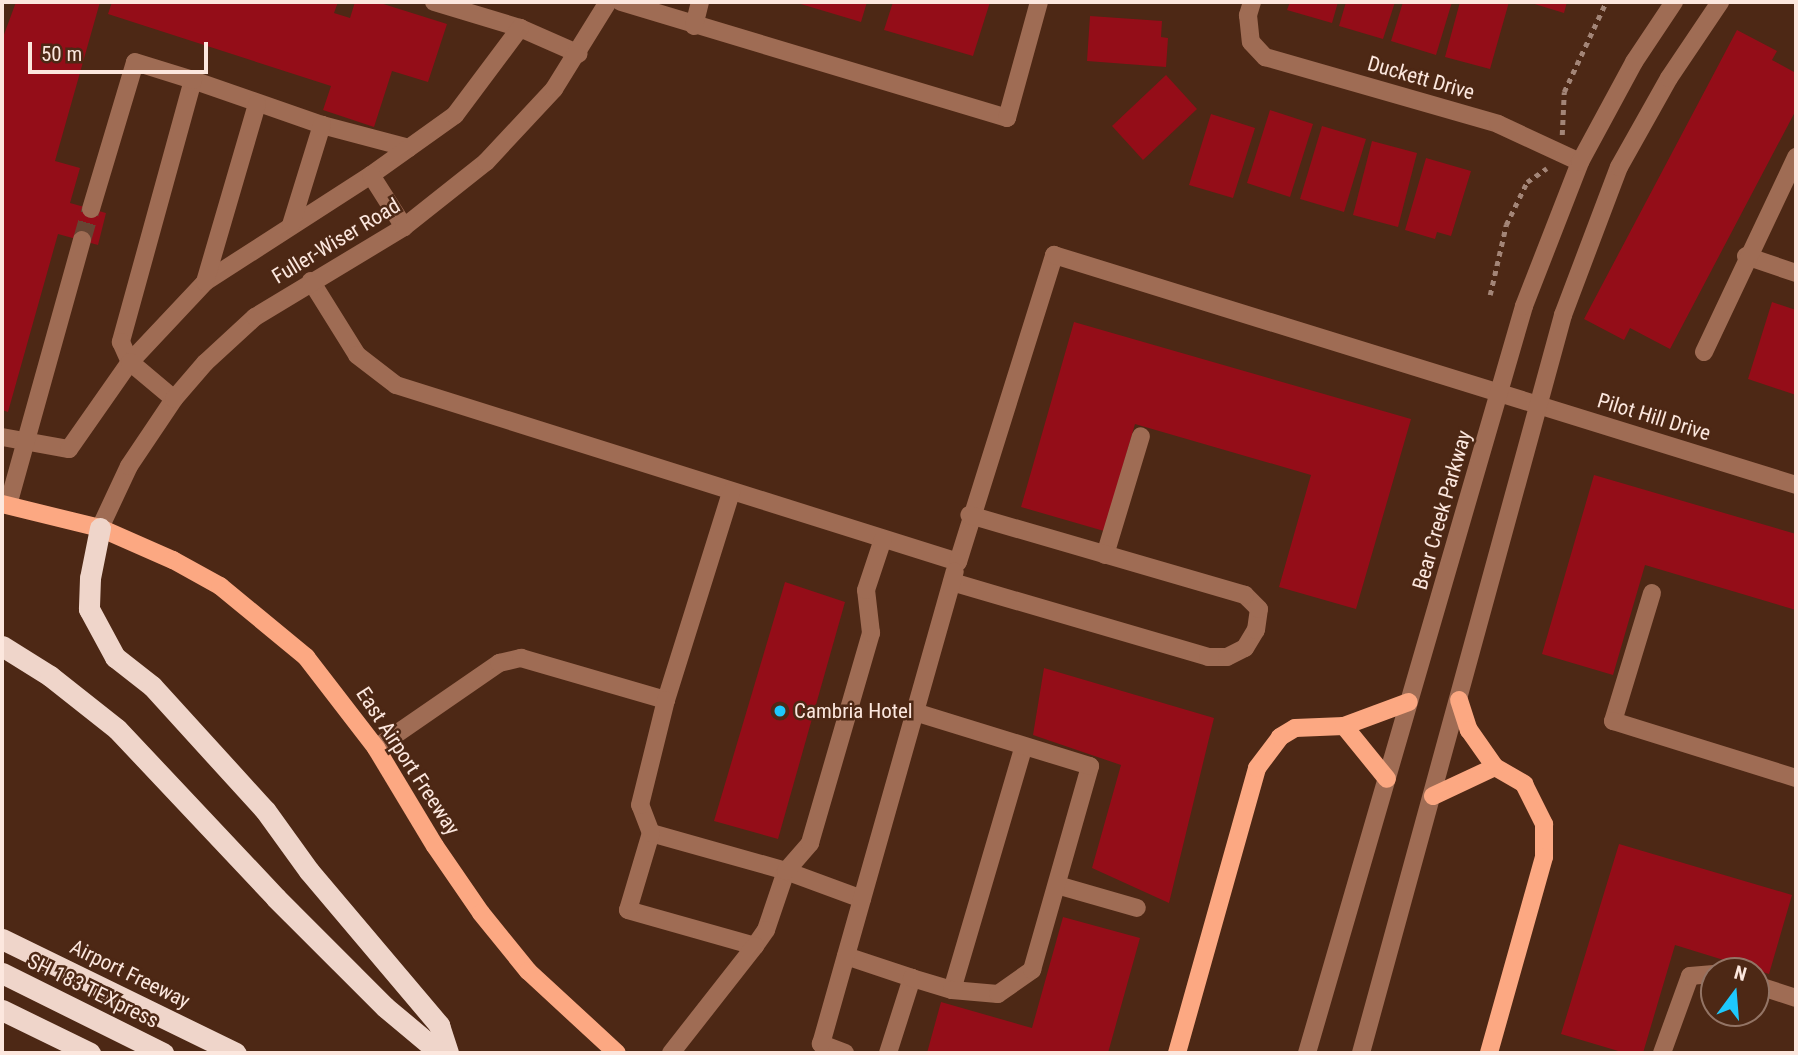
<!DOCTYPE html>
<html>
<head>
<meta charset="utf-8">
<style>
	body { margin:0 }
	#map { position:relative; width:1798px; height:1055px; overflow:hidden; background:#4d2815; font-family:"Roboto Condensed",sans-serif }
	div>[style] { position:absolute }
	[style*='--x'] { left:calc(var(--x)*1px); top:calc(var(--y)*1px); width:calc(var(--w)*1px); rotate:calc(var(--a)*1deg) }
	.building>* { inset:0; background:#940d18 }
	.minor-tunnel>* { height:18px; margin-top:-9px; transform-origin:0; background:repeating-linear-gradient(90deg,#674533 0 18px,transparent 0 27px) }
	.path>* { height:4.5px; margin-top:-2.25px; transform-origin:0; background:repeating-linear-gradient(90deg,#a38577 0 5px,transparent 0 10px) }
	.minor>* { height:18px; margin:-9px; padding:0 9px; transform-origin:9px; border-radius:9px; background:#9f6c54 }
	.major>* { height:18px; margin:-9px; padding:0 9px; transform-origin:9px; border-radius:9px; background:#fca882 }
	.highway>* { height:21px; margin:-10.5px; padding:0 10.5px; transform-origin:10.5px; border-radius:10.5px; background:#efd5ca }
	.dots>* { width:19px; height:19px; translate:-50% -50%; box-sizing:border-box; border:4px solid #4d2815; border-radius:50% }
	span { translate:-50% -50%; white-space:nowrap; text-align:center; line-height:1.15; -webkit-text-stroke:5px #4d2815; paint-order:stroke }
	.street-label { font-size:21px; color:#fce7de }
	.poi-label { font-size:21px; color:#fce7de }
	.left { translate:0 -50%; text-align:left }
	.frame { position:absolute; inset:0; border:4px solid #fce7de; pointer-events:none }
	.north { position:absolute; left:1700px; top:957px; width:70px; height:70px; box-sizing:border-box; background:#4d2815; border:2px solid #937465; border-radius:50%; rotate:16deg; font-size:19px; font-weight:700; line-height:28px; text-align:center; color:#fce7de }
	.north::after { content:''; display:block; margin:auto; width:24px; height:32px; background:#1ec9fd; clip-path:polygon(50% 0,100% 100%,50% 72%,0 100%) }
	.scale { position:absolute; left:28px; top:42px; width:180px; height:32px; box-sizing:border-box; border:4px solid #fce7de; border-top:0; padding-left:9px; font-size:21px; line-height:24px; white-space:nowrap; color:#fce7de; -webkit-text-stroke:5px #4d2815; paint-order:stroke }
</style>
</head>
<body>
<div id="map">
	<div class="building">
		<div style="clip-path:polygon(16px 2px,100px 2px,55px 161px,80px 168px,70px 203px,106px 213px,98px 245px,58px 234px,8px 412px,2px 410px,2px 40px)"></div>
		<div style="clip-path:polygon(112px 2px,338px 2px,334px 13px,350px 18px,355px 2px,377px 2px,447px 24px,428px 82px,392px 71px,374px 127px,323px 110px,331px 86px,108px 14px)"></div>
		<div style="clip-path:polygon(794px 2px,867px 2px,861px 22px)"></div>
		<div style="clip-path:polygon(893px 2px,990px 2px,973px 56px,884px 30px)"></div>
		<div style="clip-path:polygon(1290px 2px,1338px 2px,1332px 23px,1287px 10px)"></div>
		<div style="clip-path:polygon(1346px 2px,1395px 2px,1383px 39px,1339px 26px)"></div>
		<div style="clip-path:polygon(1403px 2px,1452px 2px,1436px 55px,1391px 41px)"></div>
		<div style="clip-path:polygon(1460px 2px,1509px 2px,1490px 69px,1445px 57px)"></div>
		<div style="clip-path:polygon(1528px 2px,1567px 2px,1564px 13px)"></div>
		<div style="clip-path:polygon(1090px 16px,1162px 21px,1161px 37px,1168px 38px,1166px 67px,1087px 61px)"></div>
		<div style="clip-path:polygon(1737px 30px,1777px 51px,1772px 60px,1796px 73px,1796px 110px,1670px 349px,1630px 328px,1624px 340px,1584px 319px)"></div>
		<div style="clip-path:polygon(1166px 75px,1197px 109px,1143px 160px,1112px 126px)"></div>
		<div style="clip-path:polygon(1270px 110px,1313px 124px,1290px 197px,1247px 183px)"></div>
		<div style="clip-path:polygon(1211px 114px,1255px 128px,1233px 198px,1189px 185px)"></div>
		<div style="clip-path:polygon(1322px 126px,1366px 139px,1344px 212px,1300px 199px)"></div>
		<div style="clip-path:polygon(1372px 141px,1417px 153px,1398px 227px,1353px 215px)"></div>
		<div style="clip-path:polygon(1426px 158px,1471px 171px,1451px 236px,1437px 232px,1435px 239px,1405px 230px)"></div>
		<div style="clip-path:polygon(1772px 302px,1796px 310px,1796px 395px,1748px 379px)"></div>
		<div style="clip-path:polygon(1074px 322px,1411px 419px,1356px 609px,1279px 587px,1311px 475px,1135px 424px,1104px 531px,1021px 507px)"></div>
		<div style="clip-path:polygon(1594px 475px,1796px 534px,1796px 610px,1645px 565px,1613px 675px,1542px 654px)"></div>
		<div style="clip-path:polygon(785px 582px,845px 602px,778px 839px,714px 821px)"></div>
		<div style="clip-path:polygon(1044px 668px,1214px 718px,1169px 903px,1092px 868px,1121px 765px,1033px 735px)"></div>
		<div style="clip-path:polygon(1619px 844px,1792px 895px,1769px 974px,1675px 945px,1643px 1053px,1625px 1053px,1561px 1034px)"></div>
		<div style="clip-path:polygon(1063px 917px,1140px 938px,1108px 1053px,927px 1053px,941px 1002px,1032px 1028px)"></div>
	</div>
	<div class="minor-tunnel">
		<div style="--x:82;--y:240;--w:32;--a:-74"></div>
	</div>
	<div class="path">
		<div style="--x:1562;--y:135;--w:43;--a:-87.3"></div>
		<div style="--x:1564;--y:92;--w:99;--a:-65"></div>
		<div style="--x:1490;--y:295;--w:72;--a:-77.1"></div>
		<div style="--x:1506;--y:225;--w:48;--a:-64"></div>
		<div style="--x:1527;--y:182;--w:24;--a:-35"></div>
	</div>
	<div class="minor">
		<div style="--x:434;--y:2;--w:90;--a:16.8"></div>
		<div style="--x:520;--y:28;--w:64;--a:23.8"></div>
		<div style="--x:621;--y:2;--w:403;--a:16.7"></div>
		<div style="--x:1007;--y:118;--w:120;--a:-74.6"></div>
		<div style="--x:1252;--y:2;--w:14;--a:107"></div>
		<div style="--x:1248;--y:15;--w:27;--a:84"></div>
		<div style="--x:1251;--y:42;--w:21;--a:47"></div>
		<div style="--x:1265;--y:57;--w:242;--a:16"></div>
		<div style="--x:1498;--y:124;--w:90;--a:24.9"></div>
		<div style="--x:694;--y:26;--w:25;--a:-76"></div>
		<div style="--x:409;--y:148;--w:90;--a:-165.2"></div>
		<div style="--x:322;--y:125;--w:137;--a:-160.8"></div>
		<div style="--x:193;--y:80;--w:272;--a:105.4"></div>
		<div style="--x:121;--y:342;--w:22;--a:66"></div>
		<div style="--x:130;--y:362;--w:110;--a:-46.8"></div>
		<div style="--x:205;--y:282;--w:197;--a:-32.8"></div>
		<div style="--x:371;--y:175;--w:103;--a:-35.5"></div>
		<div style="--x:455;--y:115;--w:109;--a:-53.2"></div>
		<div style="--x:371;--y:175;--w:62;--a:57.6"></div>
		<div style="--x:91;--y:209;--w:153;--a:-73.3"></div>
		<div style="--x:135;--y:62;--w:61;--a:17.2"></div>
		<div style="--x:291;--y:225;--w:105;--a:-72.8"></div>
		<div style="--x:1746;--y:256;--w:53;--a:18.8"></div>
		<div style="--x:311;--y:281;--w:87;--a:58.1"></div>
		<div style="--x:357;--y:355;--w:49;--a:37.6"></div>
		<div style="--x:396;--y:385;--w:589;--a:17.48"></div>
		<div style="--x:958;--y:562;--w:322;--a:-72.6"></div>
		<div style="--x:1054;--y:255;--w:777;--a:17.22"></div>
		<div style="--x:205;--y:282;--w:185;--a:-73.7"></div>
		<div style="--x:1704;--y:352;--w:216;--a:-64.7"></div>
		<div style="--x:2;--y:437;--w:68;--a:10.2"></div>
		<div style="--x:69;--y:449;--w:106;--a:-55"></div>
		<div style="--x:130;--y:362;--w:57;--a:40.1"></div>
		<div style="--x:8;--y:505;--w:275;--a:-74.4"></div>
		<div style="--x:100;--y:528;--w:68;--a:-64.9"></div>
		<div style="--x:129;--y:466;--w:81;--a:-56.1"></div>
		<div style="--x:174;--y:399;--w:48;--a:-49.3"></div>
		<div style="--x:205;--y:363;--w:68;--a:-42.6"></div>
		<div style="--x:255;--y:317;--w:174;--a:-31.1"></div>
		<div style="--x:404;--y:227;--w:105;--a:-38.4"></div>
		<div style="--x:486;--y:162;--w:100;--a:-47"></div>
		<div style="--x:554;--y:89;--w:102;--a:-58.2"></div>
		<div style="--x:1105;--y:555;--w:124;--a:-73.2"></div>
		<div style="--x:952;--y:582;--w:267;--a:16.3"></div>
		<div style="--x:1208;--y:657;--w:19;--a:0"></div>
		<div style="--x:1227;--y:657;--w:20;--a:-27"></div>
		<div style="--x:1245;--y:648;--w:21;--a:-59"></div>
		<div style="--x:1256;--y:630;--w:21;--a:-82"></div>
		<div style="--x:1259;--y:609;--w:20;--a:-135"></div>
		<div style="--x:1245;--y:595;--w:287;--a:-163.8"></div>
		<div style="--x:1652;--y:593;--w:134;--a:106.9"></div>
		<div style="--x:1613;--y:721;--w:192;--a:17.3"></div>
		<div style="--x:376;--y:748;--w:150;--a:-34.6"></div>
		<div style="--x:499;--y:663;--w:23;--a:-13"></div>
		<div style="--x:521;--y:658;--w:151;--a:16.2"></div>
		<div style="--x:666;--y:700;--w:218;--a:-72.6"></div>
		<div style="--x:651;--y:833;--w:140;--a:15.7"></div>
		<div style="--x:786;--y:871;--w:62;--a:108.7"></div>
		<div style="--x:766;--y:930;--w:19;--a:125"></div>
		<div style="--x:755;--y:946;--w:132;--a:-164.2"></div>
		<div style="--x:628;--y:910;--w:80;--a:-73.4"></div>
		<div style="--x:651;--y:833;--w:30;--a:-111"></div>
		<div style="--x:640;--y:805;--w:108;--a:-76.1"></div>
		<div style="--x:1057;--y:885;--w:83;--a:16"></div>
		<div style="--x:862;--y:899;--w:81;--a:-159.8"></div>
		<div style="--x:786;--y:871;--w:37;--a:-49"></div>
		<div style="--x:810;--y:843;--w:219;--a:-73.8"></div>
		<div style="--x:871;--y:633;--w:43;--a:-96.6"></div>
		<div style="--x:866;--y:590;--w:54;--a:-71.6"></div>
		<div style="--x:846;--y:956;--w:70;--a:18.4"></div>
		<div style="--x:1756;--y:985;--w:42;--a:18"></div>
		<div style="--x:952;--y:990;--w:254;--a:-73.6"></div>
		<div style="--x:671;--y:1053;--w:136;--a:-51.9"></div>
		<div style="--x:845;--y:1053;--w:26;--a:-159"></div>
		<div style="--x:821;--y:1044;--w:491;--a:-74.2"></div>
		<div style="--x:888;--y:1053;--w:79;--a:-72.3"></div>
		<div style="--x:912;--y:978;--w:42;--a:16.7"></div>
		<div style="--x:952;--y:990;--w:46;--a:5"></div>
		<div style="--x:998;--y:994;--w:42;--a:-35.2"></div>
		<div style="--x:1032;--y:970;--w:212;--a:-74.1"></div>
		<div style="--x:1090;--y:766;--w:183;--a:-162.9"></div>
		<div style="--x:1307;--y:1053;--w:778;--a:-73.8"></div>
		<div style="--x:1524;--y:306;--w:155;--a:-68.7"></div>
		<div style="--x:1580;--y:162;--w:114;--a:-61.6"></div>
		<div style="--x:1634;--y:62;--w:72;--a:-56.3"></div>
		<div style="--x:1361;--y:1053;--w:765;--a:-74.69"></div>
		<div style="--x:1563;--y:315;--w:158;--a:-69.3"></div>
		<div style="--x:1619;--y:167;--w:102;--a:-60.7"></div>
		<div style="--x:1669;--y:78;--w:92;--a:-56.1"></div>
		<div style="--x:1662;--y:1053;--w:82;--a:-70"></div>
		<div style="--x:1690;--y:976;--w:24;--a:-5"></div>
	</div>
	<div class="major">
		<div style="--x:2;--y:504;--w:101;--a:13.8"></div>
		<div style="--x:100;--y:528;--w:80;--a:23.7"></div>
		<div style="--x:173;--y:560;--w:54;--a:29"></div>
		<div style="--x:220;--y:586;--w:112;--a:39.5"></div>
		<div style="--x:306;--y:657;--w:115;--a:52.4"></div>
		<div style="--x:376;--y:748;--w:114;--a:59"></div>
		<div style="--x:435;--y:846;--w:81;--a:55.5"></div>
		<div style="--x:481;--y:913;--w:75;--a:51"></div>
		<div style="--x:528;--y:971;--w:121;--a:42.7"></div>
		<div style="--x:1459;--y:700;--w:32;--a:72"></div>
		<div style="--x:1469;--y:730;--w:45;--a:54.9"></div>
		<div style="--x:1495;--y:767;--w:34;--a:30"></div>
		<div style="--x:1524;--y:784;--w:45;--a:63.4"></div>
		<div style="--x:1544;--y:824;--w:33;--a:90"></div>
		<div style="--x:1544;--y:857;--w:204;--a:105.7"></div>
		<div style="--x:1344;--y:726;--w:68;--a:50.9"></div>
		<div style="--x:1433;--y:796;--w:68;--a:-25.1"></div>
		<div style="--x:1177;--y:1053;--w:296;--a:-74.3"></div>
		<div style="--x:1257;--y:768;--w:39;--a:-53"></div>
		<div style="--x:1280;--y:737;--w:17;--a:-31"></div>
		<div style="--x:1295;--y:728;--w:49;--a:-2.3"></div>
		<div style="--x:1344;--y:726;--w:69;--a:-20.3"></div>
	</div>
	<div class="highway">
		<div style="--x:100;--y:528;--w:51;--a:101.3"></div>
		<div style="--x:90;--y:578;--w:31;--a:92"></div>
		<div style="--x:89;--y:609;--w:55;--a:61.6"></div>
		<div style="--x:115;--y:657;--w:47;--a:38.1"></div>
		<div style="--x:152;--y:686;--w:168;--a:47.7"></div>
		<div style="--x:265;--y:810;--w:75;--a:54.2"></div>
		<div style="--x:309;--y:871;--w:202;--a:49.8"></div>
		<div style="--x:439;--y:1025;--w:29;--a:72"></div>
		<div style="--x:2;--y:646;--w:57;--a:32"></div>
		<div style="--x:50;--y:676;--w:85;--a:38.3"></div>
		<div style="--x:117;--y:729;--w:232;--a:46.7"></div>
		<div style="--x:276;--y:898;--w:154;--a:45"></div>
		<div style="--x:385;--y:1007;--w:72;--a:39.9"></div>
		<div style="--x:2;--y:939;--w:260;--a:26"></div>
		<div style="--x:2;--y:973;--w:180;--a:26.4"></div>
		<div style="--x:2;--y:1010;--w:98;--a:26"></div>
	</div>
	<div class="dots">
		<div style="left:780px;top:711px;background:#1ec9fd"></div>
	</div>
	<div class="street-label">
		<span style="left:1421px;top:78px;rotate:16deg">Duckett Drive</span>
		<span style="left:336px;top:241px;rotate:-31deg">Fuller-Wiser Road</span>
		<span style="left:1654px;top:417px;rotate:17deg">Pilot Hill Drive</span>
		<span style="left:1442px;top:510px;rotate:-74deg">Bear Creek Parkway</span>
		<span style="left:408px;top:761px;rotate:57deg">East Airport Freeway</span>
		<span style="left:130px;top:974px;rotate:26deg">Airport Freeway</span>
		<span style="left:93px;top:991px;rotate:26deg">SH 183 TEXpress</span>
	</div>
	<div class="poi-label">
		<span class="left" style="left:794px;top:711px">Cambria Hotel</span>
	</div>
	<div class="frame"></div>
	<div class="north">N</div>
	<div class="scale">50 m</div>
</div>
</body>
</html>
